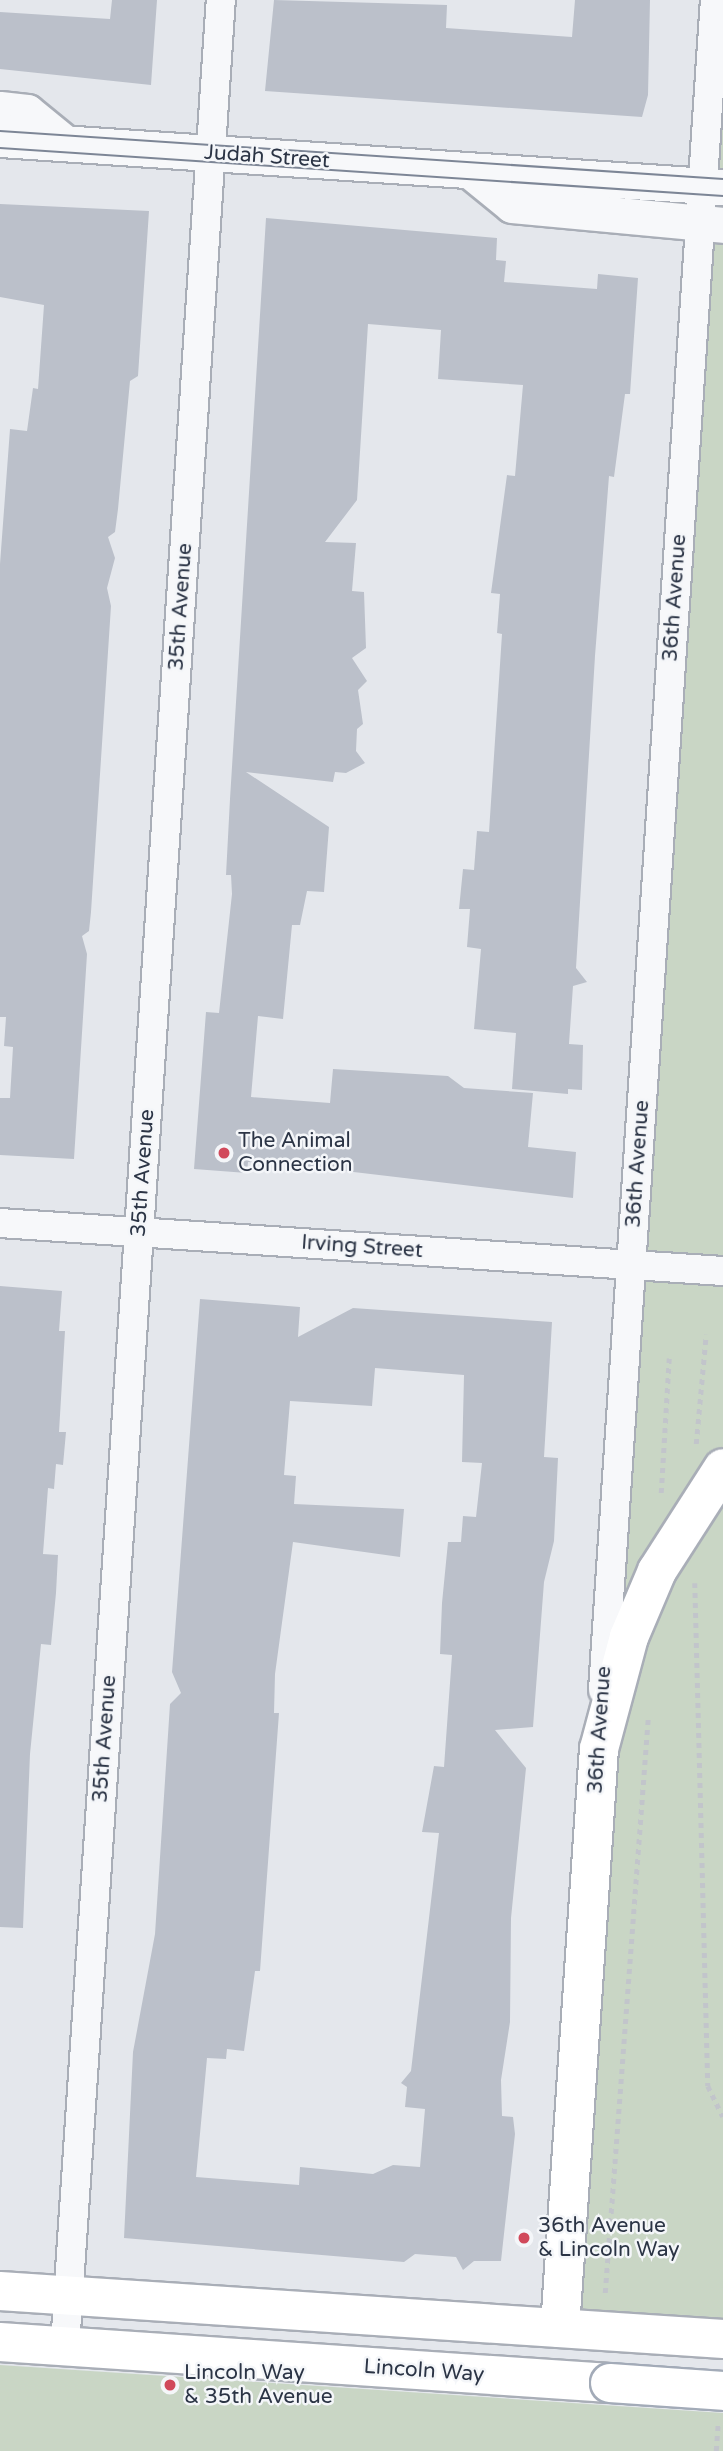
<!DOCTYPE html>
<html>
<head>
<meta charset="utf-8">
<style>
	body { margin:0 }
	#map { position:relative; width:723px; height:2451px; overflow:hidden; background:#e4e7ec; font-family:"Varela Round",sans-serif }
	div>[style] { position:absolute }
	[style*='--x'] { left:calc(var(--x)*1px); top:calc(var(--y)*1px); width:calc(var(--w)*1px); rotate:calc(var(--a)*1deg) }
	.green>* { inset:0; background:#c9d6c5 }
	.building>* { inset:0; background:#bbc0ca }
	.path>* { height:4.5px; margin-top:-2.25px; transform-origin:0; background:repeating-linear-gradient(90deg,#c2c5cb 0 5px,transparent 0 10px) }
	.roads { filter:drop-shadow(2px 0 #a9aeb7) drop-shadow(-2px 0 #a9aeb7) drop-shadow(0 2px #a9aeb7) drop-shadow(0 -2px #a9aeb7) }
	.minor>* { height:28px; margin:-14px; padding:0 14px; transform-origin:14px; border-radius:14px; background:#f7f8fa }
	.tertiary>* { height:35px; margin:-17.5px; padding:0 17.5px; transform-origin:17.5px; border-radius:17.5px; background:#f7f8fa }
	.secondary>* { height:38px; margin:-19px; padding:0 19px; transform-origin:19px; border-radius:19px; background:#fff }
	.primary>* { height:38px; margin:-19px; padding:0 19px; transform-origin:19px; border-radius:19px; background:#fff }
	.tram>* { height:2px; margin:-1px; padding:0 1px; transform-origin:1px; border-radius:1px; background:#7d8696 }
	.bridges { filter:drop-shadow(2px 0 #a3abb8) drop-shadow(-2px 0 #a3abb8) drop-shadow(0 2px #a3abb8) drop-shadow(0 -2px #a3abb8) }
	.primary-bridge>* { height:38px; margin:-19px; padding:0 19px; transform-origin:19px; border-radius:19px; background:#fff }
	.dots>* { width:19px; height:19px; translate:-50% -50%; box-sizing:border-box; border:4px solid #f4f6f9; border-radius:50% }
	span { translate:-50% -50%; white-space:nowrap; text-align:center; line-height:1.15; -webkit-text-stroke:5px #f4f6f9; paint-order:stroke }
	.street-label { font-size:21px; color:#2b3445 }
	.poi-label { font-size:21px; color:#2b3445 }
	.left { translate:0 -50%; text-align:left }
</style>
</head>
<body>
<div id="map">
	<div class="green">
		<div style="clip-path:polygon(723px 0,723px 2339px,560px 2328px)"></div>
		<div style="clip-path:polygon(0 2365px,723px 2413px,723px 2451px,0 2451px)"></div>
	</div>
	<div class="building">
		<div style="clip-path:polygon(112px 0,157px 0,151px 85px,0 69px,0 12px,110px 19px)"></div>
		<div style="clip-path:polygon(274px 0,447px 5px,446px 28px,572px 37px,575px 0,650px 0,648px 95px,642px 117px,265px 91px)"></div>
		<div style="clip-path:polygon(0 204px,149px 211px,138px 376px,130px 381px,118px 509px,115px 532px,108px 537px,115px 558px,107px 588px,111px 606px,91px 912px,89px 931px,82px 936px,87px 954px,74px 1159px,0 1155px,0 1098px,10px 1098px,13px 1047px,4px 1046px,6px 1017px,0 1017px,0 564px,10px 429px,27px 431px,33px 388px,38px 389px,44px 305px,0 297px)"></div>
		<div style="clip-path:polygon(266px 218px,497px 238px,496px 260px,506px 261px,504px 282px,597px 289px,598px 274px,638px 278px,630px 394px,625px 394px,614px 477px,609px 476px,595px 656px,576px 968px,587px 982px,573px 986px,569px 1044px,583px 1045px,582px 1090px,568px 1089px,568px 1094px,512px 1089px,516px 1033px,474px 1029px,481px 949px,467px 947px,470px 909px,459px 909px,463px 869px,474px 870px,477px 831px,489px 832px,502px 634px,497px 633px,500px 594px,491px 593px,507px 475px,515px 476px,523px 385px,438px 379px,441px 330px,368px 324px,357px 500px,325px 542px,356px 543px,352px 591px,364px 592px,366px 648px,352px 658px,367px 681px,358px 690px,363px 724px,357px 729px,356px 751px,365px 763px,346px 773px,335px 772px,333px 782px,246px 772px,329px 827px,324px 892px,307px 891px,300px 925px,292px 925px,283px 1019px,258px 1016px,251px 1097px,330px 1103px,333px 1069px,448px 1076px,464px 1088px,533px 1093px,528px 1147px,576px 1152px,573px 1198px,286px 1164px,248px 1162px,247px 1173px,194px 1169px,206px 1012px,219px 1013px,232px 894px,231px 875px,226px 875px,230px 799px)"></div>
		<div style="clip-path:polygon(0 1286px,62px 1291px,59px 1331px,65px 1331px,59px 1432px,66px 1432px,63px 1465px,56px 1464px,54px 1489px,48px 1488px,43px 1554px,58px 1555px,56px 1593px,51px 1645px,41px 1644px,30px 1754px,23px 1928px,0 1927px)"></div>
		<div style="clip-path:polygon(evenodd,200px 1299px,300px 1307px,298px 1337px,353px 1308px,552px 1322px,544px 1457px,558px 1458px,554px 1541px,544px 1582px,533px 1727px,495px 1730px,526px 1768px,511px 1918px,510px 2022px,501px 2080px,502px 2116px,513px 2117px,515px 2134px,501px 2261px,474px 2261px,463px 2270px,456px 2257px,415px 2254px,404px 2262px,124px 2238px,133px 2052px,155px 1934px,170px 1704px,181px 1693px,172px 1672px,200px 1299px,375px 1368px,464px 1375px,462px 1462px,482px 1463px,476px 1517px,463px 1516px,461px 1542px,448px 1542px,442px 1603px,440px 1654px,452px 1655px,444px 1767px,434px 1766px,422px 1832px,439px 1833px,411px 2071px,401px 2083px,407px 2087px,405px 2107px,425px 2109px,420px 2167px,393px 2165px,373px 2174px,300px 2167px,299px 2185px,196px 2177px,207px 2058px,226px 2059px,227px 2049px,244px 2051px,255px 1971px,260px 1971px,279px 1713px,274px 1713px,275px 1674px,293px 1542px,400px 1557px,404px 1509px,294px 1504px,296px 1476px,284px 1475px,290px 1401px,372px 1406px,375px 1368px)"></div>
	</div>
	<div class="path">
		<div style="--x:696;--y:1444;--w:110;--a:-84.8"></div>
		<div style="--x:661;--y:1493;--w:135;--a:-86.6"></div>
		<div style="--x:695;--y:1583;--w:503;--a:88.52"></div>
		<div style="--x:708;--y:2086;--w:34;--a:64"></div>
		<div style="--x:605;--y:2293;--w:577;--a:-85.72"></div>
		<div style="--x:716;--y:2451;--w:26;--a:-86"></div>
	</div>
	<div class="roads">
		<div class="minor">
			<div style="--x:0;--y:1223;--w:725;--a:3.8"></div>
			<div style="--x:603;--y:1690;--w:1694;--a:-86.21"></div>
			<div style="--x:65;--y:2346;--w:2351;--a:-86.2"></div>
		</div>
		<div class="tertiary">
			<div style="--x:0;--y:109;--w:27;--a:6"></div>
			<div style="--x:27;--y:112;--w:49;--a:39.2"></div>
			<div style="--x:0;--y:139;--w:725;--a:3.8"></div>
			<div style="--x:469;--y:170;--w:55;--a:39.1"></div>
			<div style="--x:512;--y:205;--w:212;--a:5.4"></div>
		</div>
		<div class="secondary">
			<div style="--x:560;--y:2328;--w:580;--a:-86.15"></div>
			<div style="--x:599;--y:1749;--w:116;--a:-75"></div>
			<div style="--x:629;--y:1637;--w:72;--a:-67"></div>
			<div style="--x:657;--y:1571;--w:122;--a:-57.3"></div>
		</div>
		<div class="primary">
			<div style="--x:0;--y:2291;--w:725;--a:3.8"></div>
			<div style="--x:0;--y:2342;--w:611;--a:3.85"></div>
		</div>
	</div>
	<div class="tram">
		<div style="--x:0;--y:131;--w:725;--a:3.8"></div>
		<div style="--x:0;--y:148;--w:725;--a:3.8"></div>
	</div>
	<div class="bridges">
		<div class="primary-bridge">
			<div style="--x:610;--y:2383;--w:113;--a:4"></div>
		</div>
	</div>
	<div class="dots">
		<div style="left:224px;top:1153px;background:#d1495b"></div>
		<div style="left:524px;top:2238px;background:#d1495b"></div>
		<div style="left:170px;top:2385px;background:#d1495b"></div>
	</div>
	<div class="street-label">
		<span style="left:267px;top:157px;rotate:4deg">Judah Street</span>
		<span style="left:675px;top:598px;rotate:-86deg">36th Avenue</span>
		<span style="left:181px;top:607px;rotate:-86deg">35th Avenue</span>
		<span style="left:638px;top:1164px;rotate:-86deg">36th Avenue</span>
		<span style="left:143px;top:1173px;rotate:-86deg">35th Avenue</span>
		<span style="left:362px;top:1247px;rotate:4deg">Irving Street</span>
		<span style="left:600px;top:1730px;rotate:-86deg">36th Avenue</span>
		<span style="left:105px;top:1739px;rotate:-86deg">35th Avenue</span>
		<span style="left:424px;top:2371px;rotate:4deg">Lincoln Way</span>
	</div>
	<div class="poi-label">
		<span class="left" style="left:238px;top:1153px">The Animal<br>Connection</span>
		<span class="left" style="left:538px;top:2238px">36th Avenue<br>&amp; Lincoln Way</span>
		<span class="left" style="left:184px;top:2385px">Lincoln Way<br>&amp; 35th Avenue</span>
	</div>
</div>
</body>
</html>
